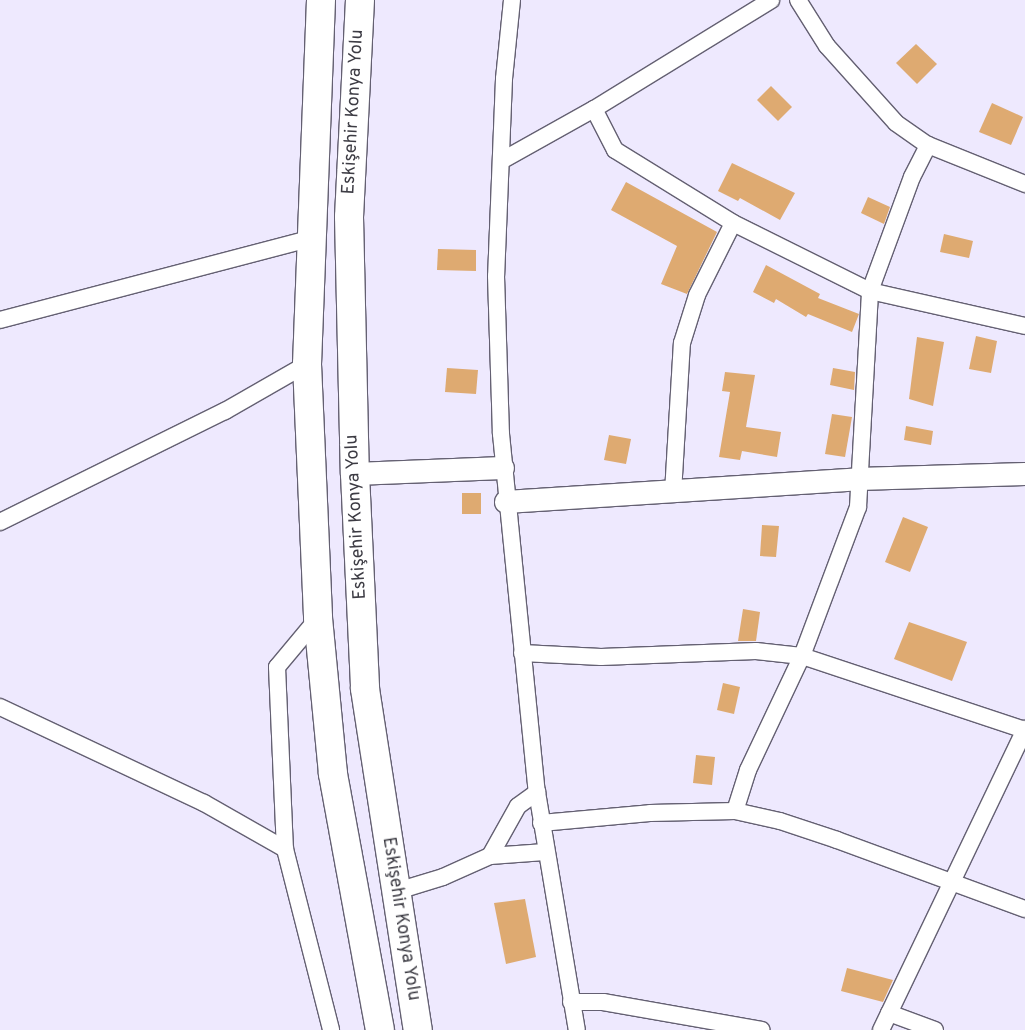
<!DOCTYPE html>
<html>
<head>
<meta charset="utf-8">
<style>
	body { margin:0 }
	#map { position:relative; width:1025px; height:1030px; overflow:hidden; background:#eee9fe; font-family:Overpass,sans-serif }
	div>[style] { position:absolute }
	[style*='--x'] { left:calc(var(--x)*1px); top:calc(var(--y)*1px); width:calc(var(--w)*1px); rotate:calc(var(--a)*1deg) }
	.building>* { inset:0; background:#deaa71 }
	.roads { filter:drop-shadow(1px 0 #646072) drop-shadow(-1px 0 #646072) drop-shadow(0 1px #646072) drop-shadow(0 -1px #646072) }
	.street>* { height:16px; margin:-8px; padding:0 8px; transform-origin:8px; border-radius:8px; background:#fff }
	.secondary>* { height:22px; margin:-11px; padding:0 11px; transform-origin:11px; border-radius:11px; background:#fff }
	.highway>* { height:28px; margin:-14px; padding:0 14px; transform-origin:14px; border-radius:14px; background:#fff }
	span { translate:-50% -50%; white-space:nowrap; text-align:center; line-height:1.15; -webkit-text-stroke:5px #fff; paint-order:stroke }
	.street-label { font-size:18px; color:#3d3c44 }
</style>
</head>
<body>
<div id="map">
	<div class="building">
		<div style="clip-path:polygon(916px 44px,937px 64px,917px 84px,896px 63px)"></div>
		<div style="clip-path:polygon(771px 86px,792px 107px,778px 121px,757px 100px)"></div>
		<div style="clip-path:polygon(992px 103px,1023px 117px,1011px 145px,979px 132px)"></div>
		<div style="clip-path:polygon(732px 163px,795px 193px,780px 220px,740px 198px,738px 201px,718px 191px)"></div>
		<div style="clip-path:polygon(626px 182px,717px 232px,687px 294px,661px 284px,677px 246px,611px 210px)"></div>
		<div style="clip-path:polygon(868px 197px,890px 207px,884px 224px,861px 213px)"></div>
		<div style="clip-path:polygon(944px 234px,973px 241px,969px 258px,940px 252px)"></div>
		<div style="clip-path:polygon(438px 249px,476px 250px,476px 271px,437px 270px)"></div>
		<div style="clip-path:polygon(766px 265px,820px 294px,818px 298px,859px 314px,852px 332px,808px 314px,806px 317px,776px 299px,774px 303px,753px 292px)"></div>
		<div style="clip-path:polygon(976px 336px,997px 341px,991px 373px,969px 369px)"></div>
		<div style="clip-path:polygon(917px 337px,944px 342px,933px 406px,909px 399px)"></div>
		<div style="clip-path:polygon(447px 368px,478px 370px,476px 394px,445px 392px)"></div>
		<div style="clip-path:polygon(833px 368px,855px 372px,854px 390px,830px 385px)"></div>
		<div style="clip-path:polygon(725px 372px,755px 375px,746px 427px,781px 432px,777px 457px,742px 451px,740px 460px,719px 457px,730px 392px,722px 391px)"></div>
		<div style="clip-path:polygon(832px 414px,852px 417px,845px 457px,825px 454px)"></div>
		<div style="clip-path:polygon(906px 426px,933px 431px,931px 445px,904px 440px)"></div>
		<div style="clip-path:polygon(609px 435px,631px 439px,626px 464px,604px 460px)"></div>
		<div style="clip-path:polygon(462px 493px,481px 493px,481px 514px,462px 514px)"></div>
		<div style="clip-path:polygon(903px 517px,928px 527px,910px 572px,885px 562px)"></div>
		<div style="clip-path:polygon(762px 525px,779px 526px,776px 557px,760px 556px)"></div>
		<div style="clip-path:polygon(743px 609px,760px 612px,756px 641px,738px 641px)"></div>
		<div style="clip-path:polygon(909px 622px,967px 642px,952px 681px,894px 659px)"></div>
		<div style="clip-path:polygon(723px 683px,740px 687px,734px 714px,717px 710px)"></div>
		<div style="clip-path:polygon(696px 755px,715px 757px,712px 785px,693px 783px)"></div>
		<div style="clip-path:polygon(525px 899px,536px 957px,506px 964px,494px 903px)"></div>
		<div style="clip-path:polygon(847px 968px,893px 980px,883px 1002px,841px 991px)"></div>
	</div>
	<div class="roads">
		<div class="street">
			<div style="--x:512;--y:0;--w:79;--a:95.8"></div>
			<div style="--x:504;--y:79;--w:197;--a:92.3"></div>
			<div style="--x:496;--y:276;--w:158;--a:88.2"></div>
			<div style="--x:501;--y:434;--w:360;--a:84.3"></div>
			<div style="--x:537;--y:792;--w:241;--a:80.5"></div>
			<div style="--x:798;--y:0;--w:54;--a:57.8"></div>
			<div style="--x:827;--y:46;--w:103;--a:48.1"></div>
			<div style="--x:896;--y:123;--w:39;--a:35"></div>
			<div style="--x:928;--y:145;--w:105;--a:21.9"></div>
			<div style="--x:594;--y:109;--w:46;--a:62.9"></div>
			<div style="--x:615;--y:150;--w:139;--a:31.7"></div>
			<div style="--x:733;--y:223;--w:153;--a:26.4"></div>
			<div style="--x:870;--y:291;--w:159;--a:12.7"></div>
			<div style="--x:501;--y:161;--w:107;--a:-29.2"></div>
			<div style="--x:594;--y:109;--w:208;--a:-31.6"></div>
			<div style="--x:0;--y:320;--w:324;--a:-14.7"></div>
			<div style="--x:673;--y:493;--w:150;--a:-86.6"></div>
			<div style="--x:682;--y:343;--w:50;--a:-72.6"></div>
			<div style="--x:697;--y:295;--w:80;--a:-63.4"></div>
			<div style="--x:0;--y:522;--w:251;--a:-26.3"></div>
			<div style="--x:225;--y:411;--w:95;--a:-29.8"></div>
			<div style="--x:318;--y:618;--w:64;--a:129.9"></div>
			<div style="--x:277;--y:667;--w:182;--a:87.5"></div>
			<div style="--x:285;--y:849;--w:187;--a:75.7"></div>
			<div style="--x:522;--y:653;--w:79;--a:2.9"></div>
			<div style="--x:601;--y:657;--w:155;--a:-2.2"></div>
			<div style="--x:756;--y:651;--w:46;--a:6.2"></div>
			<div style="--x:802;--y:656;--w:235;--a:18.4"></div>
			<div style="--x:0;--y:707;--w:225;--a:25.2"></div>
			<div style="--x:204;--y:803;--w:93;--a:29.6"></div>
			<div style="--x:735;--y:811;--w:43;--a:-72.4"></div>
			<div style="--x:748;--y:770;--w:126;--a:-64.7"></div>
			<div style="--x:802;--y:656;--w:159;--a:-69.4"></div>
			<div style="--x:858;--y:507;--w:216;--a:-86.8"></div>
			<div style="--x:870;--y:291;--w:121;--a:-69.8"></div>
			<div style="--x:912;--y:177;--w:36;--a:-63"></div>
			<div style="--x:541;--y:823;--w:109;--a:-5.2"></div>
			<div style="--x:650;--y:813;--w:85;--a:-1.3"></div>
			<div style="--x:735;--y:811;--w:46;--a:12.5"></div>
			<div style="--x:780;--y:821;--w:60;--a:18.4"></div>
			<div style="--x:837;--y:840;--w:200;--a:20.2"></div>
			<div style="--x:490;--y:856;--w:57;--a:-60.8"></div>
			<div style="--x:518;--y:806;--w:24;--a:-36"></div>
			<div style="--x:394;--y:892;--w:51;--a:-17"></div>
			<div style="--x:443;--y:877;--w:51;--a:-24.1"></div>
			<div style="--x:490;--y:856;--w:55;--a:-4.2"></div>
			<div style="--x:571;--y:1002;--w:32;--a:0"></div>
			<div style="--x:603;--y:1002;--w:161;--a:10"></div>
			<div style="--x:889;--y:1013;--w:49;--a:20.3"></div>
			<div style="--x:881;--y:1030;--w:334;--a:-64.4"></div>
		</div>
		<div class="secondary">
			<div style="--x:355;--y:474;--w:148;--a:-2.3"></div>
			<div style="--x:506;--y:502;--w:353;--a:-3.7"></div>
			<div style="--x:858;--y:479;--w:167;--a:-1.7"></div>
		</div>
		<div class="highway">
			<div style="--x:321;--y:0;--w:364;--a:92.2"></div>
			<div style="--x:307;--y:364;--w:254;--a:87.5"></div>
			<div style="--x:318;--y:618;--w:157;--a:84.5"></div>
			<div style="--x:333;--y:774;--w:260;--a:79.6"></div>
			<div style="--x:360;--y:0;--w:217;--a:92.9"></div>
			<div style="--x:349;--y:217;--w:257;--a:88.7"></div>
			<div style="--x:355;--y:474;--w:215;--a:87.3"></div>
			<div style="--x:365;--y:689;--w:345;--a:81.2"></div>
		</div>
	</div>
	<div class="street-label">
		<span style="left:354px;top:112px;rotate:-87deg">Eskişehir Konya Yolu</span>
		<span style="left:357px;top:517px;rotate:-93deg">Eskişehir Konya Yolu</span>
		<span style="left:400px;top:919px;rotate:81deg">Eskişehir Konya Yolu</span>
	</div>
</div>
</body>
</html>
